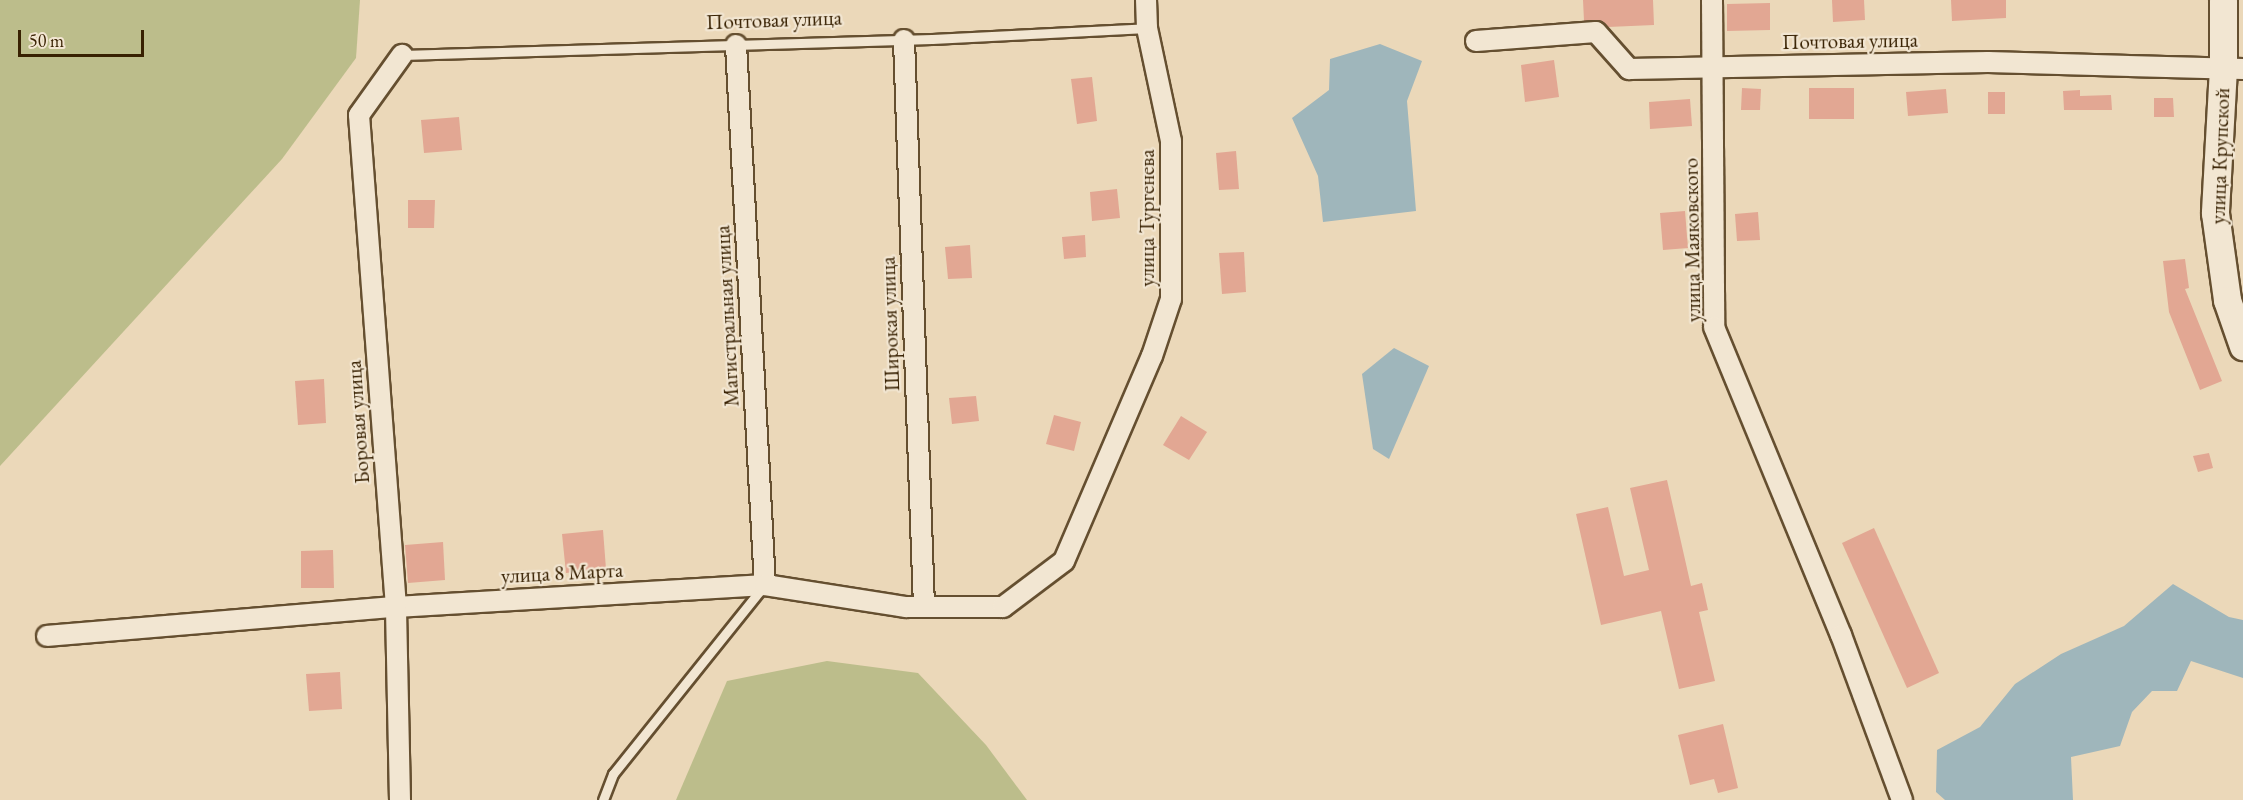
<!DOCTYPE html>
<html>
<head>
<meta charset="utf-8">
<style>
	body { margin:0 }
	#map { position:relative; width:2243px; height:800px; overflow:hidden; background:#ebd8b9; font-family:"EB Garamond",serif }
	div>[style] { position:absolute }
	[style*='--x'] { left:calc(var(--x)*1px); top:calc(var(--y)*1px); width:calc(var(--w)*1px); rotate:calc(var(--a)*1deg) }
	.green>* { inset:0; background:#bcbd8b }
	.water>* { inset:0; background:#9fb6bb }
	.building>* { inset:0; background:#e2a793 }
	.roads { filter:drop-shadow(2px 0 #654f30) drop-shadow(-2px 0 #654f30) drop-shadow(0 2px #654f30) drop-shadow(0 -2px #654f30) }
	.lane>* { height:9px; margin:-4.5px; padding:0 4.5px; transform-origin:4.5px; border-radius:4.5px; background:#f2e6d2 }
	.street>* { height:20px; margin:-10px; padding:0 10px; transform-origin:10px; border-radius:10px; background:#f2e6d2 }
	.secondary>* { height:27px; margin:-13.5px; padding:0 13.5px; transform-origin:13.5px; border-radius:13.5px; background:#f2e6d2 }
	span { translate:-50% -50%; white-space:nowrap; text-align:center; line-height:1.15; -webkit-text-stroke:4.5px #f2e6d2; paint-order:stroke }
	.street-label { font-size:21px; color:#382102 }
	.scale { position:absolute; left:18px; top:30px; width:126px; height:27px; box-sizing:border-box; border:3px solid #382102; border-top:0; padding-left:8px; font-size:18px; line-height:21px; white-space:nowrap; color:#382102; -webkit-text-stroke:4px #f2e6d2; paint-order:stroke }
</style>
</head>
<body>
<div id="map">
	<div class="green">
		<div style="clip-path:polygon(0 0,360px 0,356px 58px,282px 159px,0 466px)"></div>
		<div style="clip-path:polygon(827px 661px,918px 673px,986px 745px,1027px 800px,676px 800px,727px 681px)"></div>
	</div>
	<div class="water">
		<div style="clip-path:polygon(1380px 44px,1422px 61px,1407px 101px,1416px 211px,1323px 222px,1318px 176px,1292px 118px,1329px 90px,1330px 59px)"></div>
		<div style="clip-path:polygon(1394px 348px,1429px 366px,1389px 459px,1373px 449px,1362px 374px)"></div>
		<div style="clip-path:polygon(2173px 584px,2229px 617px,2243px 620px,2243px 678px,2191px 661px,2177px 691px,2152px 691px,2132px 712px,2120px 746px,2071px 757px,2073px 800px,1945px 800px,1936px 792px,1937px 750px,1980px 727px,2015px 684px,2061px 654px,2124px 626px)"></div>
	</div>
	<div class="building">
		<div style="clip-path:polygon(1583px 0,1653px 0,1654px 25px,1608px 27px,1600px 21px,1584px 21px)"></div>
		<div style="clip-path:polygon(1832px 0,1864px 0,1865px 20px,1833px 22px)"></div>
		<div style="clip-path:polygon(1951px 0,2006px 0,2006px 18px,1952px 21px)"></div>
		<div style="clip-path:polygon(1770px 3px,1770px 30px,1727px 31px,1727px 4px)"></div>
		<div style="clip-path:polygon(1554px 60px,1559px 97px,1525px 102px,1521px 65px)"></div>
		<div style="clip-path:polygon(1092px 77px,1097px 121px,1077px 124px,1071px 79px)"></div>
		<div style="clip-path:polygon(1742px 88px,1761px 89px,1760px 110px,1741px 110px)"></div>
		<div style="clip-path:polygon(1809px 88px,1854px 88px,1854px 119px,1809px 119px)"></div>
		<div style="clip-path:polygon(1946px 89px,1948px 113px,1908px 116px,1906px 92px)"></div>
		<div style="clip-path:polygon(2080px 90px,2080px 96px,2111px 95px,2112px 110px,2064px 110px,2063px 91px)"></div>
		<div style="clip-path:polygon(1988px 92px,2005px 92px,2005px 114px,1988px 114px)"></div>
		<div style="clip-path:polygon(2154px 98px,2173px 98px,2174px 117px,2154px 117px)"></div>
		<div style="clip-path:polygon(1690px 99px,1692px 126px,1650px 129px,1649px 102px)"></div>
		<div style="clip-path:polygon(459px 117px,462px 150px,424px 153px,421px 120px)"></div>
		<div style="clip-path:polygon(1236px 151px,1239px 189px,1219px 190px,1216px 153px)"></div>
		<div style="clip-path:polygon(1117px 189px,1120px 218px,1092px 221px,1090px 192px)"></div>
		<div style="clip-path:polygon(408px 200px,435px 200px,434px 228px,408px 228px)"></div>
		<div style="clip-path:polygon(1685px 211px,1688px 248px,1663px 250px,1660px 213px)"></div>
		<div style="clip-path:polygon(1758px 212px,1760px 240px,1737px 241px,1735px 214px)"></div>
		<div style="clip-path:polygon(1085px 235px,1086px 257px,1064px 259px,1062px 237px)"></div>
		<div style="clip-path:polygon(970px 245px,972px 278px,948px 279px,945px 247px)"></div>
		<div style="clip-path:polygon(1244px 252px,1246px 292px,1222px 294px,1219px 253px)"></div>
		<div style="clip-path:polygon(2185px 259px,2189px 288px,2185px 289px,2222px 381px,2200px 390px,2169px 312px,2163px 261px)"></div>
		<div style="clip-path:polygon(324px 379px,326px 423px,298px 425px,295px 381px)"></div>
		<div style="clip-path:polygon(976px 396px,979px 421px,952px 424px,949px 398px)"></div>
		<div style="clip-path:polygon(1054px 415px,1081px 422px,1074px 451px,1046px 444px)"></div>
		<div style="clip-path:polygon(1181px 416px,1207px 432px,1189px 460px,1163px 445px)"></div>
		<div style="clip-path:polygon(2209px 453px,2213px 468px,2198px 472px,2193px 456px)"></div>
		<div style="clip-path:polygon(1667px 480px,1691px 586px,1702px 583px,1708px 610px,1699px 612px,1715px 681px,1679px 689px,1661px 611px,1601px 625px,1576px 514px,1608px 507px,1624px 576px,1649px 570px,1630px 488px)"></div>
		<div style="clip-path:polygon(1874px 528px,1939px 673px,1907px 688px,1842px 543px)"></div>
		<div style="clip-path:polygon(603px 530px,606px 569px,566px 573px,562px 534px)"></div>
		<div style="clip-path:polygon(443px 542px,445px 580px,408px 583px,405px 545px)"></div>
		<div style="clip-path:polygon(333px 550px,334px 588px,301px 588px,301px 551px)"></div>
		<div style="clip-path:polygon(340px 672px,342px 709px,309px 711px,306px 674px)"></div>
		<div style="clip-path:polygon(1723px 724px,1738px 788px,1718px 793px,1714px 779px,1690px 785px,1678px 735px)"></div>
	</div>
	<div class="roads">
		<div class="lane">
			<div style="--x:402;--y:55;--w:530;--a:-1.73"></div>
			<div style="--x:932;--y:39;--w:215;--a:-2.9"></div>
			<div style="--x:603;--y:800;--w:28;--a:-69"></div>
			<div style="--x:613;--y:774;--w:240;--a:-51.3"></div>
		</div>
		<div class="street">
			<div style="--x:1712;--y:0;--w:327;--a:89.6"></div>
			<div style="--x:1714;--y:327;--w:333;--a:67.6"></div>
			<div style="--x:1841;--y:635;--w:176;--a:69.7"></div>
			<div style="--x:904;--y:40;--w:567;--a:87.98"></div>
			<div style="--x:1476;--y:41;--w:120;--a:-4.3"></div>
			<div style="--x:1596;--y:32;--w:50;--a:48.3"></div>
			<div style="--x:1629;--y:69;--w:359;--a:-1.1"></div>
			<div style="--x:1988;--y:62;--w:255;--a:1.6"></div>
			<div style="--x:736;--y:45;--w:541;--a:86.93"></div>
			<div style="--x:47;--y:636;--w:350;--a:-4.8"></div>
			<div style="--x:396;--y:607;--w:370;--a:-3.4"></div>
			<div style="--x:765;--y:585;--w:143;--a:8.9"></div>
			<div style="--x:906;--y:607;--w:97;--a:0"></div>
			<div style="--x:1003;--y:607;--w:76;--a:-37"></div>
			<div style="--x:1064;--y:561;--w:223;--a:-66.8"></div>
			<div style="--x:1152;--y:356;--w:60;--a:-71.6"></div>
			<div style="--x:1171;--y:299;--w:158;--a:-90"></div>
			<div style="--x:1171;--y:141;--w:116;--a:-102"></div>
			<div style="--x:1147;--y:28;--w:28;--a:-92"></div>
			<div style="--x:400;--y:800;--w:193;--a:-91.2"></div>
			<div style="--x:396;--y:607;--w:493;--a:-94.3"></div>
			<div style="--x:359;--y:115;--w:74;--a:-54.4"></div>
		</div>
		<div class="secondary">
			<div style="--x:2223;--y:0;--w:68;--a:90"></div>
			<div style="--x:2223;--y:68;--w:145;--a:93.2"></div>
			<div style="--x:2215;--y:213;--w:88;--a:82.1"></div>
			<div style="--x:2227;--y:300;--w:49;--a:70.8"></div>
		</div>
	</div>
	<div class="street-label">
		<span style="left:774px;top:20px;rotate:-2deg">Почтовая улица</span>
		<span style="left:1850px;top:41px;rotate:-1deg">Почтовая улица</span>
		<span style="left:2220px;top:156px;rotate:-88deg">улица Крупской</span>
		<span style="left:1147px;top:218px;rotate:-90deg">улица Тургенева</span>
		<span style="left:1692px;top:240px;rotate:-91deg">улица Маяковского</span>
		<span style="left:727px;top:316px;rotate:-93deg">Магистральная улица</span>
		<span style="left:890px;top:324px;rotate:-92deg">Широкая улица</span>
		<span style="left:358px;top:422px;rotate:-94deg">Боровая улица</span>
		<span style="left:562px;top:573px;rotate:-3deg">улица 8 Марта</span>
	</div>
	<div class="scale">50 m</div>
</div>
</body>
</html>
